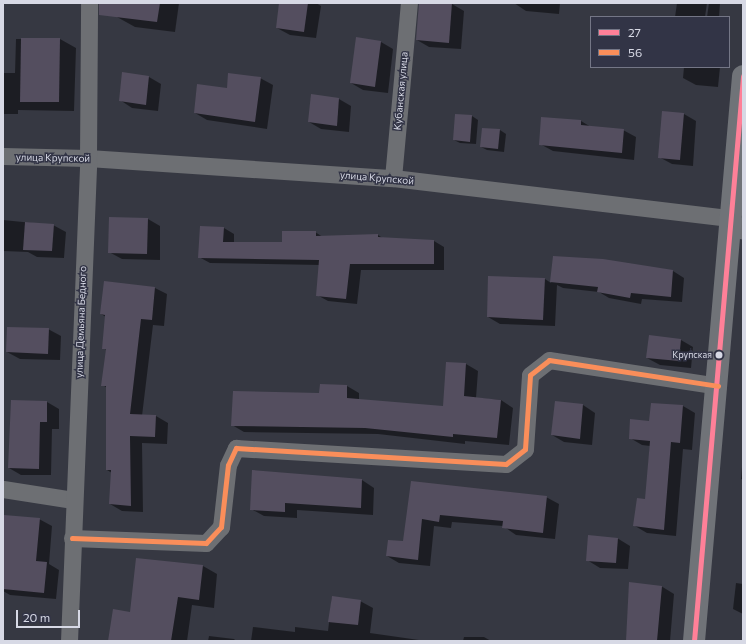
<!DOCTYPE html>
<html>
<head>
<meta charset="utf-8">
<style>
	body { margin:0 }
	#map { position:relative; width:746px; height:644px; overflow:hidden; background:#363842; font-family:Commissioner,sans-serif }
	div>[style] { position:absolute }
	[style*='--x'] { left:calc(var(--x)*1px); top:calc(var(--y)*1px); width:calc(var(--w)*1px); rotate:calc(var(--a)*1deg) }
	.shadow>* { inset:0; background:#0007 }
	.building>* { inset:0; background:#544e5f }
	.street>* { height:17px; margin:-8.5px; padding:0 8.5px; transform-origin:8.5px; border-radius:8.5px; background:#6d6f73 }
	.secondary>* { height:22px; margin:-11px; padding:0 11px; transform-origin:11px; border-radius:11px; background:#707378 }
	.bus-1>* { height:5px; margin:-2.5px; padding:0 2.5px; transform-origin:2.5px; border-radius:2.5px; background:#ff8098 }
	.bus-2>* { height:5px; margin:-2.5px; padding:0 2.5px; transform-origin:2.5px; border-radius:2.5px; background:#fa8e5a }
	.dots>* { width:11px; height:11px; translate:-50% -50%; box-sizing:border-box; border:2px solid #323446; border-radius:50% }
	span { translate:-50% -50%; white-space:nowrap; text-align:center; line-height:1.15; -webkit-text-stroke:3px #323446; paint-order:stroke }
	.bus-label { font-size:9px; color:#d7d9e5 }
	.right { translate:-100% -50%; text-align:right }
	.street-label { font-size:10px; color:#d7d9e5 }
	.frame { position:absolute; inset:0; border:4px solid #d7d9e5; pointer-events:none }
	.legend { position:absolute; left:590px; top:16px; width:140px; height:52px; box-sizing:border-box; background:#323446; border:1px solid #747686; margin:0; padding:5px 7px; list-style:none; font-size:12px; color:#d7d9e5 }
	.legend li { display:flex; align-items:center; gap:8px; height:20px }
	.legend b { width:20px; border:1px solid #747686 }
	.scale { position:absolute; left:16px; top:610px; width:64px; height:18px; box-sizing:border-box; border:2px solid #d7d9e5; border-top:0; padding-left:5px; font-size:12px; line-height:14px; white-space:nowrap; color:#d7d9e5; -webkit-text-stroke:3px #323446; paint-order:stroke }
</style>
</head>
<body>
<div id="map">
	<div class="shadow">
		<div style="clip-path:polygon(119px 3px,179px 3px,175px 32px,135px 27px,117px 17px)"></div>
		<div style="clip-path:polygon(280px 3px,316px 3px,321px 6px,316px 38px,290px 35px,277px 28px)"></div>
		<div style="clip-path:polygon(420px 3px,452px 4px,464px 11px,461px 49px,429px 47px,417px 40px)"></div>
		<div style="clip-path:polygon(514px 3px,560px 3px,559px 14px,526px 11px)"></div>
		<div style="clip-path:polygon(677px 3px,707px 3px,705px 17px,675px 17px)"></div>
		<div style="clip-path:polygon(709px 3px,720px 3px,719px 17px,707px 17px)"></div>
		<div style="clip-path:polygon(16px 39px,60px 39px,76px 48px,74px 111px,18px 110px,18px 114px,3px 114px,3px 73px,15px 73px)"></div>
		<div style="clip-path:polygon(381px 42px,393px 49px,388px 93px,363px 90px,351px 83px)"></div>
		<div style="clip-path:polygon(684px 67px,720px 67px,718px 87px,696px 85px,683px 78px)"></div>
		<div style="clip-path:polygon(123px 74px,149px 77px,161px 84px,158px 111px,132px 108px,120px 100px)"></div>
		<div style="clip-path:polygon(260px 78px,273px 85px,267px 129px,207px 120px,195px 113px,227px 89px)"></div>
		<div style="clip-path:polygon(339px 99px,351px 106px,349px 132px,321px 129px,309px 122px)"></div>
		<div style="clip-path:polygon(684px 114px,696px 121px,693px 166px,672px 164px,659px 157px)"></div>
		<div style="clip-path:polygon(472px 116px,478px 120px,476px 144px,460px 143px,454px 140px)"></div>
		<div style="clip-path:polygon(581px 121px,591px 127px,623px 130px,636px 137px,634px 160px,553px 151px,540px 144px)"></div>
		<div style="clip-path:polygon(500px 130px,506px 134px,504px 152px,487px 150px,481px 147px)"></div>
		<div style="clip-path:polygon(110px 218px,148px 219px,160px 226px,160px 260px,122px 259px,109px 252px)"></div>
		<div style="clip-path:polygon(3px 220px,53px 225px,66px 232px,64px 258px,37px 257px,28px 252px,3px 251px)"></div>
		<div style="clip-path:polygon(224px 228px,234px 234px,234px 243px,283px 243px,315px 232px,323px 237px,378px 235px,384px 239px,434px 241px,444px 247px,444px 270px,361px 270px,357px 304px,328px 301px,317px 295px,320px 265px,210px 263px,199px 257px)"></div>
		<div style="clip-path:polygon(554px 257px,603px 260px,673px 271px,684px 278px,682px 302px,642px 299px,641px 304px,609px 298px,599px 292px,563px 288px,557px 285px,555px 326px,500px 324px,488px 317px,545px 279px,551px 283px)"></div>
		<div style="clip-path:polygon(155px 288px,167px 294px,164px 326px,153px 325px,142px 416px,156px 416px,168px 423px,167px 444px,142px 443px,143px 512px,122px 511px,110px 504px,112px 473px,107px 470px,107px 388px,103px 385px,107px 350px,103px 348px,106px 317px,101px 314px)"></div>
		<div style="clip-path:polygon(48px 329px,61px 336px,60px 360px,20px 359px,7px 352px)"></div>
		<div style="clip-path:polygon(681px 340px,693px 347px,691px 368px,660px 365px,647px 358px)"></div>
		<div style="clip-path:polygon(466px 364px,478px 371px,476px 398px,501px 400px,513px 408px,509px 445px,465px 441px,465px 444px,378px 434px,244px 432px,232px 425px,347px 386px,359px 393px,359px 400px,444px 407px)"></div>
		<div style="clip-path:polygon(12px 401px,47px 402px,59px 409px,59px 429px,52px 429px,51px 475px,21px 475px,9px 468px)"></div>
		<div style="clip-path:polygon(556px 402px,583px 405px,595px 413px,592px 445px,564px 442px,552px 435px)"></div>
		<div style="clip-path:polygon(683px 406px,695px 413px,692px 450px,683px 449px,676px 536px,647px 533px,635px 526px,646px 500px,650px 446px,642px 445px,630px 438px,650px 422px)"></div>
		<div style="clip-path:polygon(743px 455px,743px 480px,741px 479px)"></div>
		<div style="clip-path:polygon(362px 480px,374px 488px,373px 515px,297px 510px,297px 518px,264px 516px,251px 509px)"></div>
		<div style="clip-path:polygon(412px 482px,546px 497px,559px 504px,555px 539px,516px 535px,503px 526px,452px 522px,451px 528px,434px 526px,430px 566px,399px 563px,387px 556px,404px 542px)"></div>
		<div style="clip-path:polygon(5px 516px,39px 519px,52px 526px,49px 564px,59px 570px,56px 599px,10px 595px,3px 591px)"></div>
		<div style="clip-path:polygon(617px 538px,630px 546px,628px 569px,600px 568px,587px 560px)"></div>
		<div style="clip-path:polygon(203px 566px,217px 574px,214px 608px,192px 605px,187px 641px,109px 641px,131px 613px)"></div>
		<div style="clip-path:polygon(736px 583px,743px 584px,743px 614px,733px 609px)"></div>
		<div style="clip-path:polygon(661px 586px,674px 594px,670px 641px,628px 641px)"></div>
		<div style="clip-path:polygon(332px 597px,360px 601px,373px 608px,370px 633px,426px 641px,251px 641px,253px 627px,295px 632px,295px 627px,328px 631px)"></div>
		<div style="clip-path:polygon(209px 636px,234px 639px,236px 641px,208px 641px)"></div>
		<div style="clip-path:polygon(464px 637px,484px 637px,491px 641px,463px 641px)"></div>
	</div>
	<div class="building">
		<div style="clip-path:polygon(99px 3px,160px 3px,157px 22px,99px 15px)"></div>
		<div style="clip-path:polygon(279px 3px,308px 3px,304px 32px,276px 28px)"></div>
		<div style="clip-path:polygon(419px 3px,452px 3px,449px 43px,416px 40px)"></div>
		<div style="clip-path:polygon(356px 37px,381px 41px,375px 87px,350px 83px)"></div>
		<div style="clip-path:polygon(21px 38px,60px 38px,59px 102px,20px 102px)"></div>
		<div style="clip-path:polygon(122px 72px,149px 76px,146px 105px,119px 101px)"></div>
		<div style="clip-path:polygon(228px 73px,261px 77px,255px 122px,194px 113px,197px 84px,227px 88px)"></div>
		<div style="clip-path:polygon(311px 94px,339px 98px,337px 126px,308px 122px)"></div>
		<div style="clip-path:polygon(662px 111px,684px 113px,680px 160px,658px 158px)"></div>
		<div style="clip-path:polygon(455px 114px,472px 115px,470px 142px,453px 140px)"></div>
		<div style="clip-path:polygon(541px 117px,581px 120px,581px 125px,624px 129px,622px 153px,539px 145px)"></div>
		<div style="clip-path:polygon(482px 128px,500px 129px,498px 149px,480px 147px)"></div>
		<div style="clip-path:polygon(109px 217px,148px 218px,147px 254px,108px 253px)"></div>
		<div style="clip-path:polygon(25px 222px,54px 224px,52px 251px,23px 250px)"></div>
		<div style="clip-path:polygon(200px 226px,224px 227px,223px 242px,282px 242px,282px 231px,316px 231px,316px 236px,378px 234px,378px 237px,434px 240px,434px 264px,350px 264px,346px 299px,316px 296px,319px 260px,198px 258px)"></div>
		<div style="clip-path:polygon(553px 256px,603px 259px,673px 270px,671px 297px,631px 293px,630px 298px,597px 292px,598px 287px,550px 282px)"></div>
		<div style="clip-path:polygon(488px 276px,545px 278px,543px 320px,487px 317px)"></div>
		<div style="clip-path:polygon(104px 281px,155px 287px,152px 320px,141px 319px,130px 414px,156px 415px,155px 437px,130px 436px,131px 506px,109px 504px,111px 470px,106px 470px,106px 386px,101px 386px,106px 349px,102px 349px,105px 315px,100px 314px)"></div>
		<div style="clip-path:polygon(7px 327px,49px 328px,48px 354px,6px 352px)"></div>
		<div style="clip-path:polygon(649px 335px,681px 339px,679px 361px,646px 358px)"></div>
		<div style="clip-path:polygon(446px 362px,466px 363px,464px 396px,501px 400px,497px 438px,453px 434px,453px 437px,365px 428px,231px 426px,233px 391px,319px 393px,320px 384px,347px 385px,347px 398px,443px 406px)"></div>
		<div style="clip-path:polygon(11px 400px,47px 401px,47px 422px,40px 422px,39px 469px,8px 468px)"></div>
		<div style="clip-path:polygon(555px 401px,583px 404px,580px 439px,551px 435px)"></div>
		<div style="clip-path:polygon(651px 403px,683px 405px,680px 443px,671px 442px,664px 530px,633px 526px,637px 498px,645px 499px,650px 441px,629px 439px,630px 419px,649px 421px)"></div>
		<div style="clip-path:polygon(252px 470px,362px 479px,361px 508px,285px 503px,285px 512px,250px 510px)"></div>
		<div style="clip-path:polygon(411px 481px,547px 496px,543px 533px,502px 528px,503px 521px,440px 515px,439px 522px,422px 519px,418px 560px,386px 556px,388px 540px,403px 541px)"></div>
		<div style="clip-path:polygon(4px 515px,40px 518px,36px 561px,47px 562px,44px 593px,3px 589px)"></div>
		<div style="clip-path:polygon(588px 535px,618px 538px,616px 563px,586px 561px)"></div>
		<div style="clip-path:polygon(136px 558px,203px 565px,199px 600px,178px 597px,171px 641px,108px 641px,113px 609px,130px 612px)"></div>
		<div style="clip-path:polygon(629px 582px,662px 586px,657px 641px,626px 641px)"></div>
		<div style="clip-path:polygon(332px 596px,361px 600px,358px 625px,328px 622px)"></div>
	</div>
	<div class="street">
		<div style="--x:3;--y:156;--w:85;--a:1.3"></div>
		<div style="--x:88;--y:158;--w:306;--a:3.8"></div>
		<div style="--x:393;--y:178;--w:339;--a:6.8"></div>
		<div style="--x:730;--y:218;--w:18;--a:45"></div>
		<div style="--x:393;--y:178;--w:176;--a:-84.8"></div>
		<div style="--x:3;--y:489;--w:71;--a:8.9"></div>
		<div style="--x:72;--y:538;--w:134;--a:2.1"></div>
		<div style="--x:206;--y:543;--w:22;--a:-47"></div>
		<div style="--x:221;--y:527;--w:62;--a:-83.6"></div>
		<div style="--x:228;--y:465;--w:19;--a:-65"></div>
		<div style="--x:236;--y:448;--w:270;--a:3.4"></div>
		<div style="--x:506;--y:464;--w:24;--a:-38"></div>
		<div style="--x:525;--y:449;--w:74;--a:-86.1"></div>
		<div style="--x:530;--y:375;--w:24;--a:-38"></div>
		<div style="--x:549;--y:360;--w:171;--a:8.7"></div>
		<div style="--x:69;--y:641;--w:483;--a:-87.7"></div>
		<div style="--x:88;--y:158;--w:155;--a:-89.6"></div>
	</div>
	<div class="secondary">
		<div style="--x:694;--y:641;--w:567;--a:-85.04"></div>
	</div>
	<div class="bus-1">
		<div style="--x:694;--y:641;--w:567;--a:-85.04"></div>
	</div>
	<div class="bus-2">
		<div style="--x:72;--y:538;--w:134;--a:2.1"></div>
		<div style="--x:206;--y:543;--w:22;--a:-47"></div>
		<div style="--x:221;--y:527;--w:62;--a:-83.6"></div>
		<div style="--x:228;--y:465;--w:19;--a:-65"></div>
		<div style="--x:236;--y:448;--w:270;--a:3.4"></div>
		<div style="--x:506;--y:464;--w:24;--a:-38"></div>
		<div style="--x:525;--y:449;--w:74;--a:-86.1"></div>
		<div style="--x:530;--y:375;--w:24;--a:-38"></div>
		<div style="--x:549;--y:360;--w:171;--a:8.7"></div>
	</div>
	<div class="dots">
		<div style="left:719px;top:355px;background:#d7d9e5"></div>
	</div>
	<div class="bus-label">
		<span class="right" style="left:712px;top:355px">Крупская</span>
	</div>
	<div class="street-label">
		<span style="left:401px;top:91px;rotate:-85deg">Кубанская улица</span>
		<span style="left:53px;top:158px;rotate:1deg">улица Крупской</span>
		<span style="left:377px;top:178px;rotate:5deg">улица Крупской</span>
		<span style="left:81px;top:322px;rotate:-88deg">улица Демьяна Бедного</span>
	</div>
	<div class="frame"></div>
	<ul class="legend">
	<li><b style="height:5px;background:#ff8098"></b>27</li>
	<li><b style="height:5px;background:#fa8e5a"></b>56</li>
	</ul>
	<div class="scale">20 m</div>
</div>
</body>
</html>
